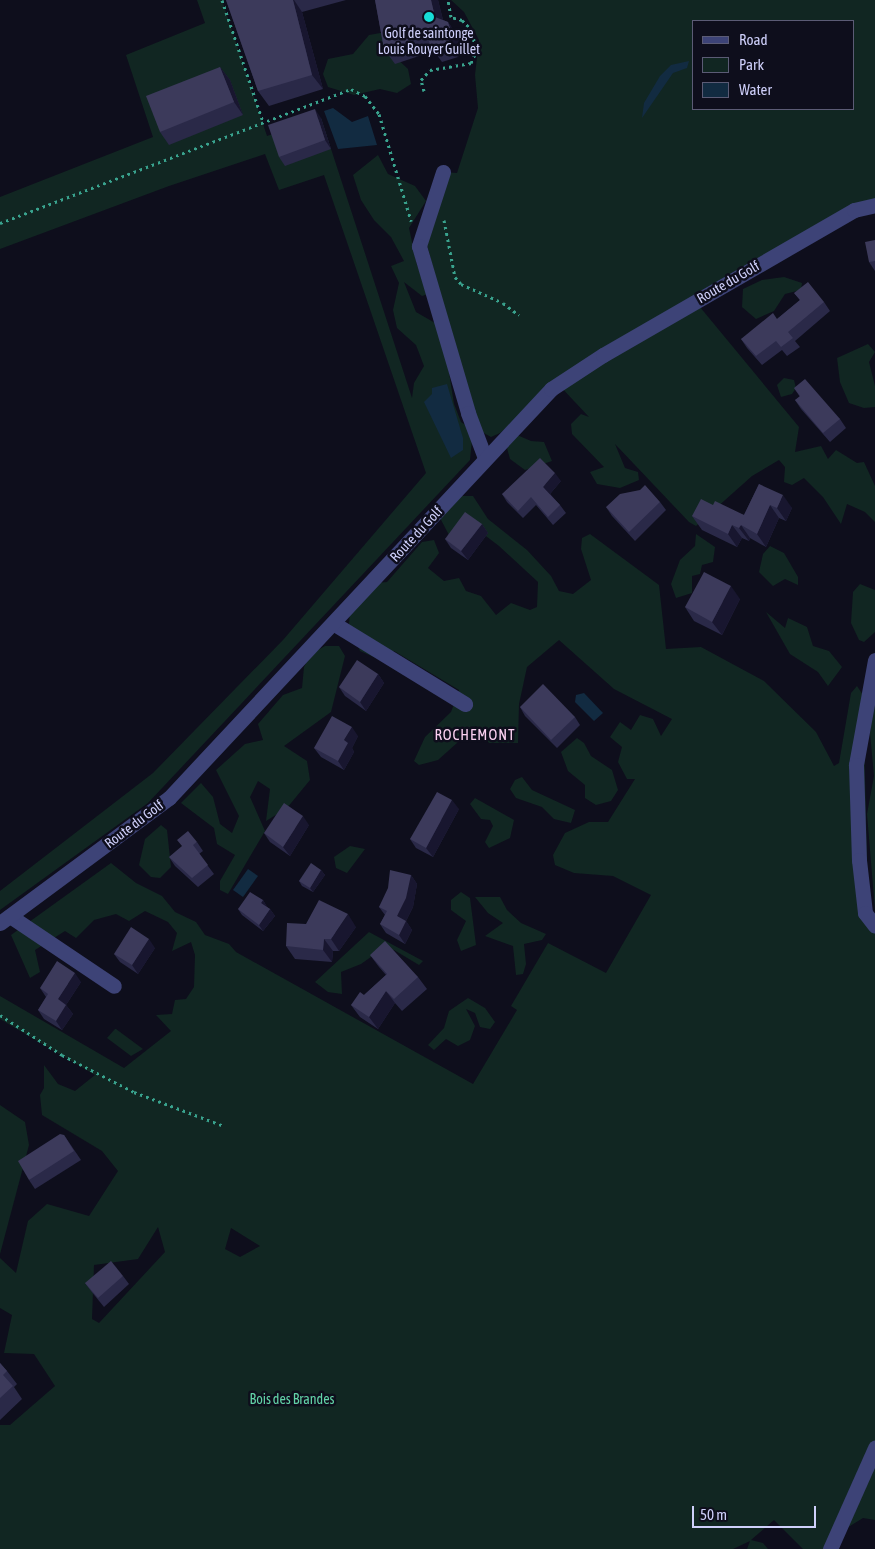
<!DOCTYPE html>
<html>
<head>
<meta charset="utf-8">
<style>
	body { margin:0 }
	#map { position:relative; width:875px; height:1549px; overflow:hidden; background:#0e0e1c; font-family:"Asap Condensed",sans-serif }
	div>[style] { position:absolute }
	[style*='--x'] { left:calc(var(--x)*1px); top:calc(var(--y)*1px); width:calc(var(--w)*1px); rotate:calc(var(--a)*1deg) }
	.green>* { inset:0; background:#112622 }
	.water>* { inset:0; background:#122b41 }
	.path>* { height:3px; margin-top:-1.5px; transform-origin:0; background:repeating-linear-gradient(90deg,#39a38e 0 2.5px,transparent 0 6.5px) }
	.minor>* { height:15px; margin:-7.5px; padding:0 7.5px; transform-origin:7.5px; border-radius:7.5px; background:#3d4377 }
	.wall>* { inset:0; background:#2a2948 }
	.shaded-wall>* { inset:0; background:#18162f }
	.building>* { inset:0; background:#3c3a5b }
	.dots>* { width:14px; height:14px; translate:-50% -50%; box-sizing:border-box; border:2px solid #0e0e1c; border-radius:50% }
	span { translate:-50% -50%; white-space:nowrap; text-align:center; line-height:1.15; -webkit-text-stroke:5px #0e0e1c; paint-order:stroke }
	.poi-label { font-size:14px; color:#cecffa }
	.street-label { font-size:14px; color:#cecffa }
	.park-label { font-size:14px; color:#62d2a7 }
	.neighbourhood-label { font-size:15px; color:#fad0f0; letter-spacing:1px }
	.legend { position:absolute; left:692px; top:20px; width:162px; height:90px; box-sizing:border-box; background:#0e0e1c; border:1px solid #5b5b75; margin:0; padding:6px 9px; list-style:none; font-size:15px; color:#cecffa }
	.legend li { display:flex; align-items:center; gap:10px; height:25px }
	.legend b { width:25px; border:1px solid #5b5b75 }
	.scale { position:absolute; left:692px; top:1506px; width:124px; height:22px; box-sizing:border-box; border:2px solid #cecffa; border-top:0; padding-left:6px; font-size:15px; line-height:18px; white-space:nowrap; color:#cecffa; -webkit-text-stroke:4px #0e0e1c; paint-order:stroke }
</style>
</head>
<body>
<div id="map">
	<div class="green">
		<div style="clip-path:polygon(197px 0,222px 0,267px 136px,321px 118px,412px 398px,414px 383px,424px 366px,416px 345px,397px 328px,393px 310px,399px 283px,391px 266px,404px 261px,391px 237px,374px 220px,361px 200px,353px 175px,378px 155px,388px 174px,415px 186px,426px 201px,409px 228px,417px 265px,428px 294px,422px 296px,404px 282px,416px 312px,435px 323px,448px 366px,454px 404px,461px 422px,473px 430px,470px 460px,148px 803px,0 910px,0 891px,153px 773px,283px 640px,426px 473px,324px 175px,279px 190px,265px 154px,169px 186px,0 249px,0 197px,153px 137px,126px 55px,205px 23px)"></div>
		<div style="clip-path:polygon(evenodd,451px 0,875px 0,875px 205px,695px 301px,799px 427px,795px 452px,821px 446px,828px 459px,836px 450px,857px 463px,864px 462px,875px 486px,875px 522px,865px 512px,847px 504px,841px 524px,823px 497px,804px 478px,792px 485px,784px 482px,785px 467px,779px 460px,752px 476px,696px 526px,689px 522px,615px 444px,625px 468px,638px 472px,639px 480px,620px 488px,597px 484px,590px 472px,604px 467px,572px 434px,571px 424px,581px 414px,589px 417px,558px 384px,500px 433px,491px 437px,482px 432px,458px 361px,426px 241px,443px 172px,457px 173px,478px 108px,475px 75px,479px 40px,464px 12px,451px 0,694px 21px,854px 21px,854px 109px,694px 109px,694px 21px)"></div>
		<div style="clip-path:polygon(386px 32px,393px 55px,408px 69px,411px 84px,397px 93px,380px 89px,354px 95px,328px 87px,323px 74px,328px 59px,353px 54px,369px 35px)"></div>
		<div style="clip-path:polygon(784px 277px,802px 283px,801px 290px,785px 294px,774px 311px,756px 319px,742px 307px,743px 289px,762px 280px)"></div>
		<div style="clip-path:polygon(868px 344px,875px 352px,869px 362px,875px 386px,875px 407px,864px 408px,849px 403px,840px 382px,837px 358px)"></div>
		<div style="clip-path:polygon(784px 378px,794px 380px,796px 388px,792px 394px,781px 397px,777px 385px)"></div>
		<div style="clip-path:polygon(517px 435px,531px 441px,544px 442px,552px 461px,525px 470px,510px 459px,507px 448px)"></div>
		<div style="clip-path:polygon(evenodd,459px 496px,473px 496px,488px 519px,527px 550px,551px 576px,559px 591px,573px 594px,591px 580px,581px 549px,582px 538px,590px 534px,659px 585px,666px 649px,701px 647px,764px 681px,816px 732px,834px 766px,839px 763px,851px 693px,857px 686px,863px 695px,868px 899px,875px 923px,875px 1520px,863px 1518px,837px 1534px,830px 1549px,803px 1549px,774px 1520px,751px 1540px,763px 1543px,768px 1549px,747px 1549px,750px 1541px,733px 1549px,0 1549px,0 1425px,10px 1425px,55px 1386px,34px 1354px,4px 1353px,12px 1315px,0 1308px,0 1258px,16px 1273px,28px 1221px,47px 1204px,89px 1216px,118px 1171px,102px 1151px,42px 1115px,40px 1095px,44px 1088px,44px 1065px,58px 1084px,75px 1091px,95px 1075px,0 1019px,0 996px,124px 1068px,171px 1031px,156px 1015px,172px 1014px,175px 1000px,186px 999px,194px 987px,195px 955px,191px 942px,172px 951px,177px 933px,168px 922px,145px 911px,129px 921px,116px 914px,94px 920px,76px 938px,65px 931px,35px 950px,40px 972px,30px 978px,11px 935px,111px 863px,136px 883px,162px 896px,175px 912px,196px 922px,205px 935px,229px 944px,236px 952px,473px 1084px,517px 1010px,511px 1006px,548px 943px,606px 973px,651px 895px,613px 876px,574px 873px,555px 865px,553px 855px,565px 833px,589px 822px,608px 822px,635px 779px,627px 779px,618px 762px,622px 747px,610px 737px,620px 722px,631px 730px,640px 715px,653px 719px,661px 736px,672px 719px,614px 689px,559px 640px,527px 667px,519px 704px,518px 743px,489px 743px,476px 726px,438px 760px,419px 765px,414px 761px,425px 737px,451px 712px,459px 690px,394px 651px,376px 658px,360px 651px,349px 624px,350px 611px,376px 583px,387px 582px,422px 542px,434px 540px,439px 553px,428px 568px,444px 581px,459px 578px,466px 591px,481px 596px,496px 615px,511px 603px,530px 610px,537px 607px,538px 582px,499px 546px,478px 530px,450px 537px,440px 518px,459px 496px,158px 1227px,165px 1252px,99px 1323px,92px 1319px,94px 1265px,138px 1259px,158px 1227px,459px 496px,231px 1228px,260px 1246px,240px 1257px,225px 1249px,231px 1228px)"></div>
		<div style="clip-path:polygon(696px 534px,715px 547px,713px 562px,702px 565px,700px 574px,692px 576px,692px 593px,676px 598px,671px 584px,680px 560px,695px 546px)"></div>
		<div style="clip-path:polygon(770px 546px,784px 553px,798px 577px,798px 585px,785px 579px,773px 586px,759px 572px,763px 554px)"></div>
		<div style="clip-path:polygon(860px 584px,875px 590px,875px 632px,864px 642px,859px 640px,851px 623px,853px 592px)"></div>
		<div style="clip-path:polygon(766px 612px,785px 628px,788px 618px,807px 627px,813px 646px,829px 651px,842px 667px,828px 686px,818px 672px,790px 654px)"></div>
		<div style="clip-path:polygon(325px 646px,339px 646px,345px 656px,331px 712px,284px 746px,307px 761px,310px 780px,287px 808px,266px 821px,270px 789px,258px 781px,250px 797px,265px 831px,228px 894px,220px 890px,220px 881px,235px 855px,217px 844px,214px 828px,181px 803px,201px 783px,213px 797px,220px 824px,232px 833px,239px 816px,216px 770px,245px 744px,263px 740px,258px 724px,283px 695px,302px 688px,304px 667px,311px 654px)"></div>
		<div style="clip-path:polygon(875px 698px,875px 910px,867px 814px,874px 776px,870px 733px)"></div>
		<div style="clip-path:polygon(577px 738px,584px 743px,591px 756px,612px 770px,618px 790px,611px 801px,596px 805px,585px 798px,585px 785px,568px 771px,561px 752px)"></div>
		<div style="clip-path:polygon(522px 777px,532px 790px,575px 810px,571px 823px,554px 819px,542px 807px,516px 798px,510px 789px,515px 780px)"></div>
		<div style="clip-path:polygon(475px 798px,514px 820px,510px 838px,489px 848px,485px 842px,493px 826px,490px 820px,481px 819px,470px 804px)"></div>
		<div style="clip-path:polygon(161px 825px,167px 830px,171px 867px,160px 878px,151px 877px,139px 865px,145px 839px)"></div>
		<div style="clip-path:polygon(350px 846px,365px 849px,347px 873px,336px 868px,334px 857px)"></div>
		<div style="clip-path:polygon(461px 892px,470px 898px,476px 945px,461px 951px,457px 940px,466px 921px,451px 910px,451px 900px)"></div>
		<div style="clip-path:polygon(475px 897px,500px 897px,507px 910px,521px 923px,546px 934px,542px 940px,524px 944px,526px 964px,523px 974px,516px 975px,513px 946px,485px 936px,503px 923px,488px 913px)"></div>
		<div style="clip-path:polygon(369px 932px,423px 961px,419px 965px,394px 950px,378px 952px,361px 964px,341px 972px,342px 994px,328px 992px,315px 982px)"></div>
		<div style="clip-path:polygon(468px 998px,485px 1008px,495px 1022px,490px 1029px,480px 1027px,475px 1013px,466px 1009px,475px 1026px,470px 1040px,458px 1046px,446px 1039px,434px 1050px,428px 1045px,444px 1028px,449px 1011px)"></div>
		<div style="clip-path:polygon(115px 1029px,116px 1029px,143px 1049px,131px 1056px,107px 1038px)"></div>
		<div style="clip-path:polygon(0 1105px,25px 1122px,29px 1145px,0 1254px)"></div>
	</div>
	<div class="water">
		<div style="clip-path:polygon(689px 61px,687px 68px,673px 73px,642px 118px,644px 103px,660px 76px,671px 65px)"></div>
		<div style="clip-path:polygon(333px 108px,352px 122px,368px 116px,377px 145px,338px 149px,324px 111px)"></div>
		<div style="clip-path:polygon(447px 384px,463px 438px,463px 450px,451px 458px,424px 402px,432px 394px,432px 388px)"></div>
		<div style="clip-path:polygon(584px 693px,603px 713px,594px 721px,575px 702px,576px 695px)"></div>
		<div style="clip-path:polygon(248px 869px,258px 876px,243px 897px,233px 890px)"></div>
	</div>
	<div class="path">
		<div style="--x:222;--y:0;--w:129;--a:71.4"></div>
		<div style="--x:424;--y:91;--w:11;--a:-105"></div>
		<div style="--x:421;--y:80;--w:13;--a:-48"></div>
		<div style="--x:430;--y:70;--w:42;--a:-9.7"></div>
		<div style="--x:471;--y:63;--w:10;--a:-66"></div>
		<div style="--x:475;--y:54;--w:23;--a:-95"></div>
		<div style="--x:473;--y:31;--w:16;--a:-135"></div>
		<div style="--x:462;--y:20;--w:11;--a:-165"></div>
		<div style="--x:451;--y:17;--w:17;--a:-100"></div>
		<div style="--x:444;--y:220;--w:58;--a:79.1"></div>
		<div style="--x:455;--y:277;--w:9;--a:49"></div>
		<div style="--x:461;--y:284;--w:46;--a:24.3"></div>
		<div style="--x:503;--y:303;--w:20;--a:37"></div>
		<div style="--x:0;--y:223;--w:376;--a:-20.9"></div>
		<div style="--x:351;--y:89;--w:16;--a:27"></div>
		<div style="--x:365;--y:96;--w:23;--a:52"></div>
		<div style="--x:379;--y:114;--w:112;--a:73.3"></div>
		<div style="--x:0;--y:1015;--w:74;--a:32.8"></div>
		<div style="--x:62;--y:1055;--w:81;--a:27.2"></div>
		<div style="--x:134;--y:1092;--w:96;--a:20.7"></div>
	</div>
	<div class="minor">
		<div style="--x:443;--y:172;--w:78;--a:108"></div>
		<div style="--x:419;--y:246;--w:174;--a:73.6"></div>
		<div style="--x:468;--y:413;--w:48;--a:69.3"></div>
		<div style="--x:333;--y:623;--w:155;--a:31.5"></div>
		<div style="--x:875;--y:660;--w:107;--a:100.3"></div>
		<div style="--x:856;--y:765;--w:95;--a:88.2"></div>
		<div style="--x:859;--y:860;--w:53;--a:83.5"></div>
		<div style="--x:865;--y:913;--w:16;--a:52"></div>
		<div style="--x:10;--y:916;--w:125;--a:33.9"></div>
		<div style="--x:0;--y:923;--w:210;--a:-36.5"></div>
		<div style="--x:169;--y:798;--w:560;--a:-46.95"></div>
		<div style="--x:551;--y:389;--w:62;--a:-33.2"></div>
		<div style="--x:603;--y:355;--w:290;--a:-30"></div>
		<div style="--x:854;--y:210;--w:22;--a:-13"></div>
		<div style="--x:830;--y:1549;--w:111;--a:-66"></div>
	</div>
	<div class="wall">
		<div style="clip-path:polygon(226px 0,346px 0,302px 12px,323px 89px,269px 106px,258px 91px)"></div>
		<div style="clip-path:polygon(375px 0,438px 0,443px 20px,448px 22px,458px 37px,463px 48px,458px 57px,442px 62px,434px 51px,395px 64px,384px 49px)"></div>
		<div style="clip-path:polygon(220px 67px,230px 80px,243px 115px,169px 145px,160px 132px)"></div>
		<div style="clip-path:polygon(321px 118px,331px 149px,285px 166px,279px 157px)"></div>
		<div style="clip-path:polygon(875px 240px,875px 271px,869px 262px)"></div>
		<div style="clip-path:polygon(794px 293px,824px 302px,830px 311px,795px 341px,800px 347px,787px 356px,782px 350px,762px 365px,747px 348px,741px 339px,777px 319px,800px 300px)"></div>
		<div style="clip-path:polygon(794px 388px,840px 419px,846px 428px,830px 442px,801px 409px,795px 400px,800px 397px)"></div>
		<div style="clip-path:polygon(561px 481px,550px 494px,560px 505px,566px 513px,553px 525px,536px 505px,523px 518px,507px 502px,502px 494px)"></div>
		<div style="clip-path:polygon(759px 484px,792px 508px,786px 521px,779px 518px,766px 547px,750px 538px,749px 541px,742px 538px,737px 547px,702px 530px,692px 516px,713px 505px,744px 515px)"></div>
		<div style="clip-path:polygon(660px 502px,666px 510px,635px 541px,612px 516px,606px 507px)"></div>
		<div style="clip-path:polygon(482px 524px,488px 533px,468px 560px,451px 548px,445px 539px)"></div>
		<div style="clip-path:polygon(740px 599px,722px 635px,694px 621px,685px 607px)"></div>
		<div style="clip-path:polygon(378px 674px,384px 683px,366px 711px,345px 696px,339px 687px)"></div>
		<div style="clip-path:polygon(520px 707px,575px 717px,580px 725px,557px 748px,525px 716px)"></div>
		<div style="clip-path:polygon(358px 736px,352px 748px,354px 752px,344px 770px,321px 757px,314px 748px)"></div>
		<div style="clip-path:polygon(459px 809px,433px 857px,416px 848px,410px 839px)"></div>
		<div style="clip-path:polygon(309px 825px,290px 856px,270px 842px,264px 833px)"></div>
		<div style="clip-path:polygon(197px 842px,203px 851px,199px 854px,214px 874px,198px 887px,175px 866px,169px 857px)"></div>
		<div style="clip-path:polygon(321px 870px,325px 875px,313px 892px,302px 886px,299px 881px)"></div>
		<div style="clip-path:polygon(411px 875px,417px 884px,413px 907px,406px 921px,412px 930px,405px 944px,386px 933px,380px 924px,385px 915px,379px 907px)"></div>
		<div style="clip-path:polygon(263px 900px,267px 907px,270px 909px,275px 916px,263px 931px,242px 915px,238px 909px)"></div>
		<div style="clip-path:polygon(356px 927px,339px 951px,333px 951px,332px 962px,295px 959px,286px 946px)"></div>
		<div style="clip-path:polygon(155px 948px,138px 974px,120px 962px,114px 954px)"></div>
		<div style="clip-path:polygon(370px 955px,418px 977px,427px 989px,402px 1011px,395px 1003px,378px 1029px,360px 1017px,351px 1005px,364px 995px,386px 975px,379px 967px)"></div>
		<div style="clip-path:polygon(81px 982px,66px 1005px,73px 1014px,62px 1030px,44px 1019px,38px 1010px,46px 997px,40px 988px)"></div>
		<div style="clip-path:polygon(64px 1135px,81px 1160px,35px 1189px,29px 1180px)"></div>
		<div style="clip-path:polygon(123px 1276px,129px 1284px,104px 1307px,91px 1291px,85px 1283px)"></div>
		<div style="clip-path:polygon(0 1363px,7px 1371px,17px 1384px,14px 1387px,22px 1399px,0 1420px)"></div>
	</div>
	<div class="shaded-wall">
		<div style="clip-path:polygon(293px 0,294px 0,302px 12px,323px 89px,312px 75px)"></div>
		<div style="clip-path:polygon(431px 0,438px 0,446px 32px,435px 17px)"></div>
		<div style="clip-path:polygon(448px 22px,458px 37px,463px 48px,458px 57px,448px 42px)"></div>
		<div style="clip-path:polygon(220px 67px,230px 80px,243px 115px,234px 102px)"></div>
		<div style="clip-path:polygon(315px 109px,321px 118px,331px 149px,325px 140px)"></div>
		<div style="clip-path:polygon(555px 473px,561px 481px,549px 495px,543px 487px)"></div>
		<div style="clip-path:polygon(783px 495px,792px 508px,786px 521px,777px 508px)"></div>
		<div style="clip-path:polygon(770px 505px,779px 518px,766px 547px,757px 534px)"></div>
		<div style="clip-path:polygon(482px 524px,488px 533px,468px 560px,461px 551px)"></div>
		<div style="clip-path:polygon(732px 525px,742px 538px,737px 547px,728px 534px)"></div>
		<div style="clip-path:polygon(741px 525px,750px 538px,749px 541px,739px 528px)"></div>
		<div style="clip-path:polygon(731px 586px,740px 599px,722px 635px,712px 622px)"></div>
		<div style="clip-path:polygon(378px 674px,384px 683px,366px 711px,360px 702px)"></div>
		<div style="clip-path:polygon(352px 727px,358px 736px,352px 748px,354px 752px,344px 770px,338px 761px,344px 740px)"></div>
		<div style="clip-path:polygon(452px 800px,459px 809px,433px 857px,426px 848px)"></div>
		<div style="clip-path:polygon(303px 816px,309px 825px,290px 856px,283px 847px)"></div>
		<div style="clip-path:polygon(321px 870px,325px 875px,313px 892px,310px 888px)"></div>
		<div style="clip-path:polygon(411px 875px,417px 884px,413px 907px,404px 925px,397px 916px)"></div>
		<div style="clip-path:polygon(263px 900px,267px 907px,266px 909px,261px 903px)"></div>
		<div style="clip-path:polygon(270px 909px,275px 916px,263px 931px,259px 925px)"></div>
		<div style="clip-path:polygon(348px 914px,356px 927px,339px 951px,331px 939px)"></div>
		<div style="clip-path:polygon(406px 921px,412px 930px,405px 944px,399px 935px)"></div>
		<div style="clip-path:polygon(149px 939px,155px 948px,138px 974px,132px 965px)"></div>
		<div style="clip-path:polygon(324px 939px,333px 951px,332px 962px,323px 950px)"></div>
		<div style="clip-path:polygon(75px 973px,81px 982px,66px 1005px,73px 1014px,62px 1030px,56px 1021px,58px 999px)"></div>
		<div style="clip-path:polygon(386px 991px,395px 1003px,378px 1029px,369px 1017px)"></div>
	</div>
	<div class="building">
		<div style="clip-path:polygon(226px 0,293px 0,312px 75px,258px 91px)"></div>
		<div style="clip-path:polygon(375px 0,431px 0,435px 17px,448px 22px,452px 34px,448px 42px,431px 47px,427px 36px,384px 49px)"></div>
		<div style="clip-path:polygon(220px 67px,234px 102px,160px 132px,146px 96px)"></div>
		<div style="clip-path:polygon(315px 109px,325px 140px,279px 157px,268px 125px)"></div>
		<div style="clip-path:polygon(875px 240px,875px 261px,869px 262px,865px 242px)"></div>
		<div style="clip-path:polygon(808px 282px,824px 302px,788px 332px,793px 338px,781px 347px,776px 341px,756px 356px,741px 339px,773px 313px,777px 319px,800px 300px,794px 293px)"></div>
		<div style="clip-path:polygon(805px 379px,840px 419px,823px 433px,795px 400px,800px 396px,794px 388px)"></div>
		<div style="clip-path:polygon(540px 458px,555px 473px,543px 487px,560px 505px,548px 517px,531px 497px,518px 511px,502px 494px)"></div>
		<div style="clip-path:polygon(759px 484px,783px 495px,777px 508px,770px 505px,757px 534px,741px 525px,739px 528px,732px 525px,728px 534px,692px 516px,701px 499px,713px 505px,715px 501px,744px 515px)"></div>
		<div style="clip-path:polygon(645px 485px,660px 502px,629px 532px,606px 507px,620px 494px,640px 490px)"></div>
		<div style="clip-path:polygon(465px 512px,482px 524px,461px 551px,445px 539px)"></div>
		<div style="clip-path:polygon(704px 572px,731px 586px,712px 622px,685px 607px)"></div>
		<div style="clip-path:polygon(357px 660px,378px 674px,360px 702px,339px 687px)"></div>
		<div style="clip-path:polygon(543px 684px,575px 717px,551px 740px,520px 707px)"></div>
		<div style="clip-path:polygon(332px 716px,352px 727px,344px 740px,348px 743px,338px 761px,314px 748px)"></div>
		<div style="clip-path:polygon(437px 792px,452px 800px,426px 848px,410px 839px)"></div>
		<div style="clip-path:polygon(284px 803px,303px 816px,283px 847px,264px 833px)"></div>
		<div style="clip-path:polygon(188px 831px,197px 842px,193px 845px,208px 865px,192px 878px,169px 857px,182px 846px,177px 840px)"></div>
		<div style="clip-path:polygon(311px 863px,321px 870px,310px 888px,299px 881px)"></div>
		<div style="clip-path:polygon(390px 870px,411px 875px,406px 898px,397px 916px,406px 921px,399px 935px,380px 924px,387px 911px,379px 907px,388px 888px)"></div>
		<div style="clip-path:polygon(250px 892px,263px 900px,261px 903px,270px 909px,259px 925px,238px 909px)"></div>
		<div style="clip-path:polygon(319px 900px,348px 914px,331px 939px,324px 939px,323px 950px,286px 946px,287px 923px,306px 924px)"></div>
		<div style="clip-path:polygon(131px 927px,149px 939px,132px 965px,114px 954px)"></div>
		<div style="clip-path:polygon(385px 941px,418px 977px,394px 999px,386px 991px,369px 1017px,351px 1005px,360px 992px,364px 995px,387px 974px,370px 955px)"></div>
		<div style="clip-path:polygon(57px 961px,75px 973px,58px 999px,66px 1005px,56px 1021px,38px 1010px,48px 994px,40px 988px)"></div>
		<div style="clip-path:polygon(60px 1134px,64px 1135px,74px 1151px,29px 1180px,18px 1161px)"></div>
		<div style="clip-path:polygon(111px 1261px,123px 1276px,98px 1298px,85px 1283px)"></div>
		<div style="clip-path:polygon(0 1363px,7px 1371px,3px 1375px,13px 1386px,0 1398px)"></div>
	</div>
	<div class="dots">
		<div style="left:429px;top:17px;background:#17ddd7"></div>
	</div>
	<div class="poi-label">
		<span style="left:429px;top:41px">Golf de saintonge<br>Louis Rouyer Guillet</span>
	</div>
	<div class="street-label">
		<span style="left:728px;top:282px;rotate:-30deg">Route du Golf</span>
		<span style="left:416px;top:534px;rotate:-47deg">Route du Golf</span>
		<span style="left:134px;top:824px;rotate:-37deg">Route du Golf</span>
	</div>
	<div class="park-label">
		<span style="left:292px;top:1399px">Bois des Brandes</span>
	</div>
	<div class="neighbourhood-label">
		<span style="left:475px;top:735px">ROCHEMONT</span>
	</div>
	<ul class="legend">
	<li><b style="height:6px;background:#3d4377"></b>Road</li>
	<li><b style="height:14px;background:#112622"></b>Park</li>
	<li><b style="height:14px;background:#122b41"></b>Water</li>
	</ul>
	<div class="scale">50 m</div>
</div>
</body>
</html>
